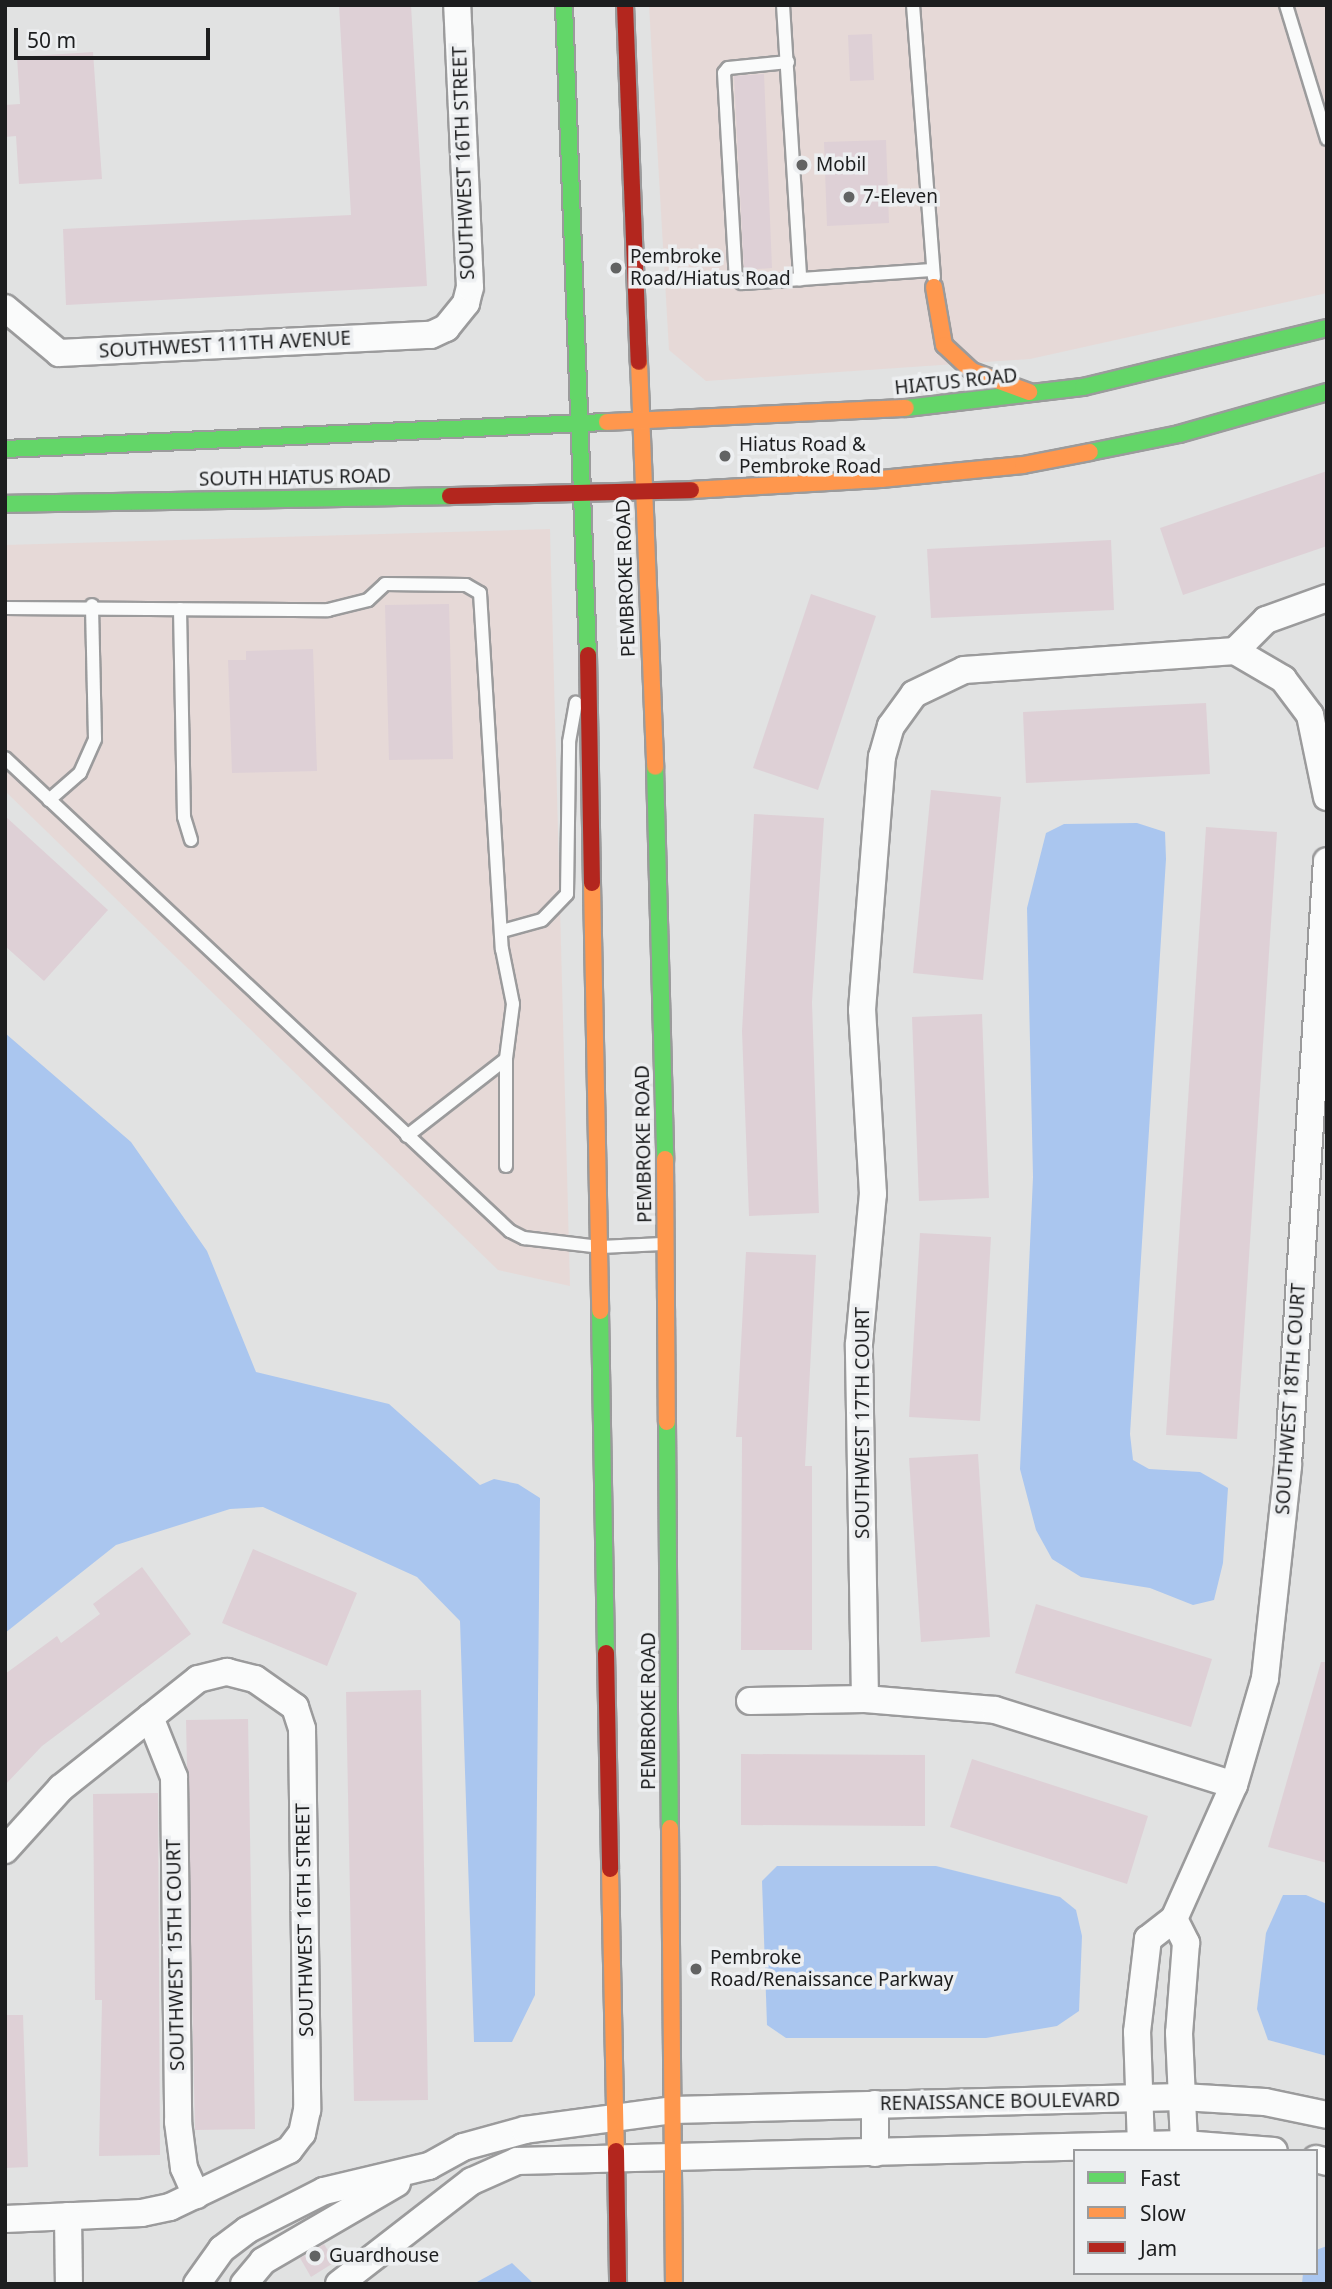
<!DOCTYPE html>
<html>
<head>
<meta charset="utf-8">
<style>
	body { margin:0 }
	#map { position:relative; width:1332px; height:2289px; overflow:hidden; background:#e1e2e2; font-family:"Noto Sans",sans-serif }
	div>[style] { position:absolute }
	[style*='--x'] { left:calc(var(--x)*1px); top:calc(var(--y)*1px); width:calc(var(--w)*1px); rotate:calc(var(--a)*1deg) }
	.commercial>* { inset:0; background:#e6d9d7 }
	.water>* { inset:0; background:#aac6ef }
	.building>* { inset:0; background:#ded0d6 }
	.roads { filter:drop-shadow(2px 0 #9b9b9c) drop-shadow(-2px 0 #9b9b9c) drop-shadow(0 2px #9b9b9c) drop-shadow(0 -2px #9b9b9c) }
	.lane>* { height:12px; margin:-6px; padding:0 6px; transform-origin:6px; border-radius:6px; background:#fafbfb }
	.street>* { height:26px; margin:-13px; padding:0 13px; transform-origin:13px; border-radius:13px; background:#fafbfb }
	.fast>* { height:16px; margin:-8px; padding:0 8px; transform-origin:8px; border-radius:8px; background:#63d668 }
	.slow>* { height:16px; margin:-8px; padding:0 8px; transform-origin:8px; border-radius:8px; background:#ff974d }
	.jam>* { height:16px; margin:-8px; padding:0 8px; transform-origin:8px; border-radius:8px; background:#b3261e }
	.dots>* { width:19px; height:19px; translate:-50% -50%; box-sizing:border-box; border:4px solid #edeff1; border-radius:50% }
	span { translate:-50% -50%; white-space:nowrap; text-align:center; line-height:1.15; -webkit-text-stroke:7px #edeff1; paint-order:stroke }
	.street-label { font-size:19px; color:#1d1e1f }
	.poi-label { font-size:19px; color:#1d1e1f }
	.left { translate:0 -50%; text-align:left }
	.frame { position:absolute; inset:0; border:7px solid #1d1e1f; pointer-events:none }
	.legend { position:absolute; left:1073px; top:2149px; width:245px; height:126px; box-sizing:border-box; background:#edeff1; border:2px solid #9a9b9d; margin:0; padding:9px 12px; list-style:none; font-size:21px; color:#1d1e1f }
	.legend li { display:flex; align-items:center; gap:14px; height:35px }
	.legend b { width:35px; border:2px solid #9a9b9d }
	.scale { position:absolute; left:14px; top:28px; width:196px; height:32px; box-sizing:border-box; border:4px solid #1d1e1f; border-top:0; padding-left:9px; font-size:21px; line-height:24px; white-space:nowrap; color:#1d1e1f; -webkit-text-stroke:5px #edeff1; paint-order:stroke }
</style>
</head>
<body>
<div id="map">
	<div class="commercial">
		<div style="clip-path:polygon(649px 5px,1327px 5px,1327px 293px,1030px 359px,706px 381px,669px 350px)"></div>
		<div style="clip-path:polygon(550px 529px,570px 1286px,498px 1270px,5px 791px,5px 545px)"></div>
	</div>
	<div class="water">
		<div style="clip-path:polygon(1137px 823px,1165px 832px,1166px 859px,1130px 1434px,1133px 1460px,1149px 1469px,1200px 1472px,1228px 1488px,1223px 1563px,1214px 1600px,1193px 1605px,1150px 1588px,1081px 1577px,1052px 1559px,1036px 1530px,1020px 1469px,1033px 1177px,1027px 908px,1046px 833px,1064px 824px)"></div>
		<div style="clip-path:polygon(5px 1033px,131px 1142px,207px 1251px,256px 1372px,389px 1404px,480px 1485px,494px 1479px,518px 1484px,540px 1498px,535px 1995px,512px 2042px,474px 2042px,460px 1621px,417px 1577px,263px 1507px,230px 1509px,116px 1545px,5px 1633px)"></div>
		<div style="clip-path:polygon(777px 1866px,936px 1866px,1060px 1897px,1076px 1910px,1082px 1936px,1079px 2011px,1057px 2026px,986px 2038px,786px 2038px,767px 2025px,762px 1881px)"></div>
		<div style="clip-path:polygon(1283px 1895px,1306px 1895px,1327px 1904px,1327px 2056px,1268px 2040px,1257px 2009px,1266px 1933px)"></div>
		<div style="clip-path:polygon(1327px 2246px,1327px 2284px,1302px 2284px,1303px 2273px,1316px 2273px,1316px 2250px)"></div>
		<div style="clip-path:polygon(512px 2263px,534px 2284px,477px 2284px,477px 2282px)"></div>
	</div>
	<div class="building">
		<div style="clip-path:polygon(339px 5px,411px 5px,427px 286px,66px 305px,63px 229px,351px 215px)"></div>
		<div style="clip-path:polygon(872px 34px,874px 80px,850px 81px,848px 35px)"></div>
		<div style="clip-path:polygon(93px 52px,102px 179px,19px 184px,16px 136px,5px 137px,5px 105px,20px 104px,17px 57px)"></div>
		<div style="clip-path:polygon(764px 74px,772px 268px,744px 270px,734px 76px)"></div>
		<div style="clip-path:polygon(886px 140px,889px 223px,827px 226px,824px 142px)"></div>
		<div style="clip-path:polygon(1327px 471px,1327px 546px,1183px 595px,1160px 528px)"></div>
		<div style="clip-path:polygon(1111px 540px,1114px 610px,931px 618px,927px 549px)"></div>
		<div style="clip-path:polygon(811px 594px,876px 616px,818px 790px,753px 768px)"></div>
		<div style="clip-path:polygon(449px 604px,453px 759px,389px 760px,385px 605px)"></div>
		<div style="clip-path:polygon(313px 649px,317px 771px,232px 773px,228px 660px,246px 660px,246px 651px)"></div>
		<div style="clip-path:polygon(1206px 703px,1210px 774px,1026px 783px,1023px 712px)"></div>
		<div style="clip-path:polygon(931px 790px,1001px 797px,983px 980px,913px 973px)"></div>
		<div style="clip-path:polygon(754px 814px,824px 818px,812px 1002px,819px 1213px,749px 1216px,742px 1031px)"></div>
		<div style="clip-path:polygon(5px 816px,108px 910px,44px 981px,5px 946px)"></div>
		<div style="clip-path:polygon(1206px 827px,1277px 832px,1237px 1439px,1166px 1435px)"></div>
		<div style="clip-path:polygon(982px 1014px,989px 1198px,919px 1201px,912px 1017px)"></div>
		<div style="clip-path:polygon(920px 1233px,991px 1237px,980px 1421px,909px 1417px)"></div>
		<div style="clip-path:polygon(746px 1252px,816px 1255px,805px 1466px,812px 1466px,812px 1650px,741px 1650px,742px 1437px,736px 1437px)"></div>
		<div style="clip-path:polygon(978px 1454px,990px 1637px,921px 1642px,909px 1458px)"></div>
		<div style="clip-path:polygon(253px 1549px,357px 1593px,327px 1666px,222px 1623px)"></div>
		<div style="clip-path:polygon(142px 1567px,191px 1634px,42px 1746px,5px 1785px,5px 1674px,57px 1636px,61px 1643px,100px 1614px,93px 1604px)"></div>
		<div style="clip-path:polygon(1036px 1604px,1212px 1659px,1191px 1727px,1015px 1673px)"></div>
		<div style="clip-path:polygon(1321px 1662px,1327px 1662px,1327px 1863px,1268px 1847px)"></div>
		<div style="clip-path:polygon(421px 1690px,428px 2100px,354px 2101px,346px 1692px)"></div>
		<div style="clip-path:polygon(248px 1719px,255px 2129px,195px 2130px,186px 1720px)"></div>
		<div style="clip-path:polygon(741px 1754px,925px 1755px,925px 1826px,741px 1825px)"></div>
		<div style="clip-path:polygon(972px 1759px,1148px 1816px,1127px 1884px,950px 1827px)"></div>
		<div style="clip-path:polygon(158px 1793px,160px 2155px,99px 2156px,102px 2000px,95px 2000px,93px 1794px)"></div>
		<div style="clip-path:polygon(5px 2015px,23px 2015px,28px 2167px,5px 2168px)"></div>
		<div style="clip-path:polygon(324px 2244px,335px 2262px,311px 2277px,300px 2258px)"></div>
	</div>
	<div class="roads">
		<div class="lane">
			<div style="--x:783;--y:5;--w:275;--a:86.4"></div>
			<div style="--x:800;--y:279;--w:133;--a:-3.9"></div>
			<div style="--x:913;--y:5;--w:273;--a:85.6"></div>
			<div style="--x:1286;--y:5;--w:140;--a:73"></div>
			<div style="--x:788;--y:62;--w:60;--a:174.3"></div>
			<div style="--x:728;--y:68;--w:6;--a:129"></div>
			<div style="--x:724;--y:73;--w:206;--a:86.7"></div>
			<div style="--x:736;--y:279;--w:7;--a:34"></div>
			<div style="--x:742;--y:283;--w:58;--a:-3.9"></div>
			<div style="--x:5;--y:608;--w:323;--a:0.4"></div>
			<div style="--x:328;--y:610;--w:41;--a:-14"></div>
			<div style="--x:368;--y:600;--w:23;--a:-43"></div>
			<div style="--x:385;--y:584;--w:81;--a:0.7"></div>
			<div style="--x:466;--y:585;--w:16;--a:30"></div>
			<div style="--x:480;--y:593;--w:357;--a:86.5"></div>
			<div style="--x:502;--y:949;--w:56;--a:78.7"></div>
			<div style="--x:513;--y:1004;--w:55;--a:97.3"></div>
			<div style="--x:506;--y:1059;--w:107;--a:90"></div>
			<div style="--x:180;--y:609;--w:208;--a:88.9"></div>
			<div style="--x:184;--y:817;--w:24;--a:73"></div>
			<div style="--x:5;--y:758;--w:692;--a:43.13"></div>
			<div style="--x:510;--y:1231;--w:16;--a:27"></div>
			<div style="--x:524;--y:1238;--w:78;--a:6.7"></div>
			<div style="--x:601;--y:1247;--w:61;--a:-2.8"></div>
			<div style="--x:49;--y:800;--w:41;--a:-41.1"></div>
			<div style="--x:80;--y:773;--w:37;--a:-66"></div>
			<div style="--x:95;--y:739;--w:134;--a:-91.3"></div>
			<div style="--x:502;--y:931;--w:41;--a:-15.4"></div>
			<div style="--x:542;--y:920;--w:36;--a:-46"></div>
			<div style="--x:567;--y:894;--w:152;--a:-89.2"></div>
			<div style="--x:569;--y:742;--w:40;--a:-80"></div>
			<div style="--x:407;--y:1136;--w:125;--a:-37.9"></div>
		</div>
		<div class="street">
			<div style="--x:5;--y:308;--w:70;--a:39.8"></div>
			<div style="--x:59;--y:353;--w:372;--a:-2.8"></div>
			<div style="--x:431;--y:335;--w:17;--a:-25"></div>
			<div style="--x:446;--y:328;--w:32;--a:-51"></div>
			<div style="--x:466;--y:303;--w:16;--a:-76"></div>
			<div style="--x:470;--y:287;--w:282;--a:-92.6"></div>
			<div style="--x:1235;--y:651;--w:44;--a:-45"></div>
			<div style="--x:1266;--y:620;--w:65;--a:-19.8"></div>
			<div style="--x:865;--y:1699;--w:355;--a:-91"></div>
			<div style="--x:859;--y:1344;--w:151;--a:-84.7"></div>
			<div style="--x:873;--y:1194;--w:184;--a:-93.4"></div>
			<div style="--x:862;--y:1010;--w:254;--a:-85.5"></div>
			<div style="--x:882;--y:757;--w:32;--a:-74"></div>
			<div style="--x:891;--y:726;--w:39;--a:-54"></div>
			<div style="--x:914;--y:694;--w:55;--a:-25.6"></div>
			<div style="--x:964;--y:670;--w:272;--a:-4"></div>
			<div style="--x:1235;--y:651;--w:56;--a:30.3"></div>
			<div style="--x:1283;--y:679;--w:45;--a:53.1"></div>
			<div style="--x:1310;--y:715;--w:84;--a:78.3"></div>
			<div style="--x:750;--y:1701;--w:115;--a:-1"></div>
			<div style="--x:865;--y:1699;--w:130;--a:4.8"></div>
			<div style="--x:995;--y:1710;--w:250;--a:17.4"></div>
			<div style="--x:150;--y:1717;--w:65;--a:68.2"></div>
			<div style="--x:174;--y:1777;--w:345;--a:89.3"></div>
			<div style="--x:178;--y:2122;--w:46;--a:82.6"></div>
			<div style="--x:184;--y:2168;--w:30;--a:66"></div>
			<div style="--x:5;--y:1850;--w:84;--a:-47.9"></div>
			<div style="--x:61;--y:1788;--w:175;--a:-38.5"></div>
			<div style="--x:198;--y:1679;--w:30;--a:-14"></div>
			<div style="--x:227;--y:1672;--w:29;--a:14"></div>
			<div style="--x:255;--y:1679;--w:49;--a:35"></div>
			<div style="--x:295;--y:1707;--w:23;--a:72"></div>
			<div style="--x:302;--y:1729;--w:381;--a:89.2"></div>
			<div style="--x:307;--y:2110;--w:24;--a:102"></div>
			<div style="--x:302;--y:2133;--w:21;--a:127"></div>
			<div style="--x:289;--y:2150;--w:132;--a:154.4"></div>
			<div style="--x:170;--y:2207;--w:29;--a:168"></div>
			<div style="--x:142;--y:2213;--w:137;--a:177.5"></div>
			<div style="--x:1174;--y:1919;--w:27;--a:63"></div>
			<div style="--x:1186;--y:1943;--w:90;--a:94.4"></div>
			<div style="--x:1179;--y:2033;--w:111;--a:87.4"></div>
			<div style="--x:875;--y:2104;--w:49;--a:90"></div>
			<div style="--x:1141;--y:2145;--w:113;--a:-92"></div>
			<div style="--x:1137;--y:2032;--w:94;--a:-83.3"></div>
			<div style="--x:1148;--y:1939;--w:33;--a:-38"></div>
			<div style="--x:1174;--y:1919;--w:147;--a:-65.9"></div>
			<div style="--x:1234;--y:1785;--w:111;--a:-73.8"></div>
			<div style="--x:1265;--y:1678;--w:214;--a:-83.8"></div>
			<div style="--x:1288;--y:1465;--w:605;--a:-86.31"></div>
			<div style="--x:1316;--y:2159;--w:11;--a:15"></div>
			<div style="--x:68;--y:2216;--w:68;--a:89.2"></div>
			<div style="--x:197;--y:2284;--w:43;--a:-54.5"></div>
			<div style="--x:222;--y:2249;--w:31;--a:-37"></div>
			<div style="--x:247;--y:2230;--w:86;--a:-26.9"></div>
			<div style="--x:324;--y:2191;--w:108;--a:-13.4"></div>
			<div style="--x:429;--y:2166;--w:39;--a:-29"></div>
			<div style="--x:463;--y:2147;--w:64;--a:-15.3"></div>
			<div style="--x:525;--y:2130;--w:149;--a:-7.7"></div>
			<div style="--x:673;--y:2110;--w:509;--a:-1.46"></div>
			<div style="--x:1182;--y:2097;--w:83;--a:3.4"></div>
			<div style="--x:1265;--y:2102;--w:63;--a:11.8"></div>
			<div style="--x:244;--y:2284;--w:30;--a:-50"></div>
			<div style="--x:263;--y:2261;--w:155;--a:-30.2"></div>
			<div style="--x:339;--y:2284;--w:168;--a:-37.8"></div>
			<div style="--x:472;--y:2181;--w:49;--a:-24"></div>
			<div style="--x:517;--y:2161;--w:667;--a:-1.46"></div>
			<div style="--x:1184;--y:2144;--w:90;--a:4.4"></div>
		</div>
		<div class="fast">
			<div style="--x:564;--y:5;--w:650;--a:87.89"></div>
			<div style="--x:906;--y:408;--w:178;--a:-6.8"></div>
			<div style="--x:1083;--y:387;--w:251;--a:-13.6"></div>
			<div style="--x:5;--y:449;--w:603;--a:-2.57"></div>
			<div style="--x:1090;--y:452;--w:91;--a:-11.4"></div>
			<div style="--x:1179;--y:434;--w:154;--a:-15.8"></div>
			<div style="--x:5;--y:504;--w:445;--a:-1"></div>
			<div style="--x:655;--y:767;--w:392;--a:88.5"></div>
			<div style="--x:600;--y:1311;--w:342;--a:89"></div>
			<div style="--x:667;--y:1422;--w:406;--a:89.6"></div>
		</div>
		<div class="slow">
			<div style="--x:934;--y:287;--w:59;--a:80.2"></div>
			<div style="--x:944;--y:345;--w:38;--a:43"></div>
			<div style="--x:972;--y:371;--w:61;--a:20.2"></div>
			<div style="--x:639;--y:362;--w:405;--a:87.7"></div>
			<div style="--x:607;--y:422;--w:299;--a:-2.7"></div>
			<div style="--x:691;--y:490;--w:190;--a:-3.3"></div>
			<div style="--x:881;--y:479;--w:143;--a:-5.6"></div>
			<div style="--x:1023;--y:465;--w:68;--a:-11"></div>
			<div style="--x:592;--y:883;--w:428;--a:88.9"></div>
			<div style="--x:665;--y:1159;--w:263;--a:89.6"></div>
			<div style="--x:670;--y:1828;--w:456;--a:89.5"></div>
			<div style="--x:610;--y:1869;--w:282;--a:88.8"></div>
		</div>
		<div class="jam">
			<div style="--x:625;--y:5;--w:357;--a:87.8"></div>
			<div style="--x:450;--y:496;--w:241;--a:-1.4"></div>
			<div style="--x:588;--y:655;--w:228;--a:89"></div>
			<div style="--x:606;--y:1653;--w:216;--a:88.9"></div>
			<div style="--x:616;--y:2151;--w:133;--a:89.1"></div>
		</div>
	</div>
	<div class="dots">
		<div style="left:802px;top:165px;background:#626363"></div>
		<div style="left:849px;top:197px;background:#626363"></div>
		<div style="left:616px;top:268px;background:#626363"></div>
		<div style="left:725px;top:456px;background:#626363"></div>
		<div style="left:696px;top:1969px;background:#626363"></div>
		<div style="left:315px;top:2256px;background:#626363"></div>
	</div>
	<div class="street-label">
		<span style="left:464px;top:163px;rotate:-92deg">SOUTHWEST 16TH STREET</span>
		<span style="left:225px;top:345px;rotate:-3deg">SOUTHWEST 111TH AVENUE</span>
		<span style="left:956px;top:382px;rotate:-6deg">HIATUS ROAD</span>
		<span style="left:295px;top:478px;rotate:-1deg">SOUTH HIATUS ROAD</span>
		<span style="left:626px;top:578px;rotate:-92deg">PEMBROKE ROAD</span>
		<span style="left:644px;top:1144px;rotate:-91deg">PEMBROKE ROAD</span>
		<span style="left:1291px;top:1399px;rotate:-86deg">SOUTHWEST 18TH COURT</span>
		<span style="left:863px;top:1423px;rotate:-90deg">SOUTHWEST 17TH COURT</span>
		<span style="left:649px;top:1711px;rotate:-90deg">PEMBROKE ROAD</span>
		<span style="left:305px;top:1920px;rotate:-91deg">SOUTHWEST 16TH STREET</span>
		<span style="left:176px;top:1955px;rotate:-91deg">SOUTHWEST 15TH COURT</span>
		<span style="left:1000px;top:2102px;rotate:-1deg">RENAISSANCE BOULEVARD</span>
	</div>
	<div class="poi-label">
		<span class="left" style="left:816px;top:165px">Mobil</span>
		<span class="left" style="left:863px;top:197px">7-Eleven</span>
		<span class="left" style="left:630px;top:268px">Pembroke<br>Road/Hiatus Road</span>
		<span class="left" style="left:739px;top:456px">Hiatus Road &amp;<br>Pembroke Road</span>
		<span class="left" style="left:710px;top:1969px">Pembroke<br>Road/Renaissance Parkway</span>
		<span class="left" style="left:329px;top:2256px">Guardhouse</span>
	</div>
	<div class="frame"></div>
	<ul class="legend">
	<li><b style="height:9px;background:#63d668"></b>Fast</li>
	<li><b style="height:9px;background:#ff974d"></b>Slow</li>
	<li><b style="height:9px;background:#b3261e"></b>Jam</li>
	</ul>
	<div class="scale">50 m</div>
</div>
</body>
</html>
